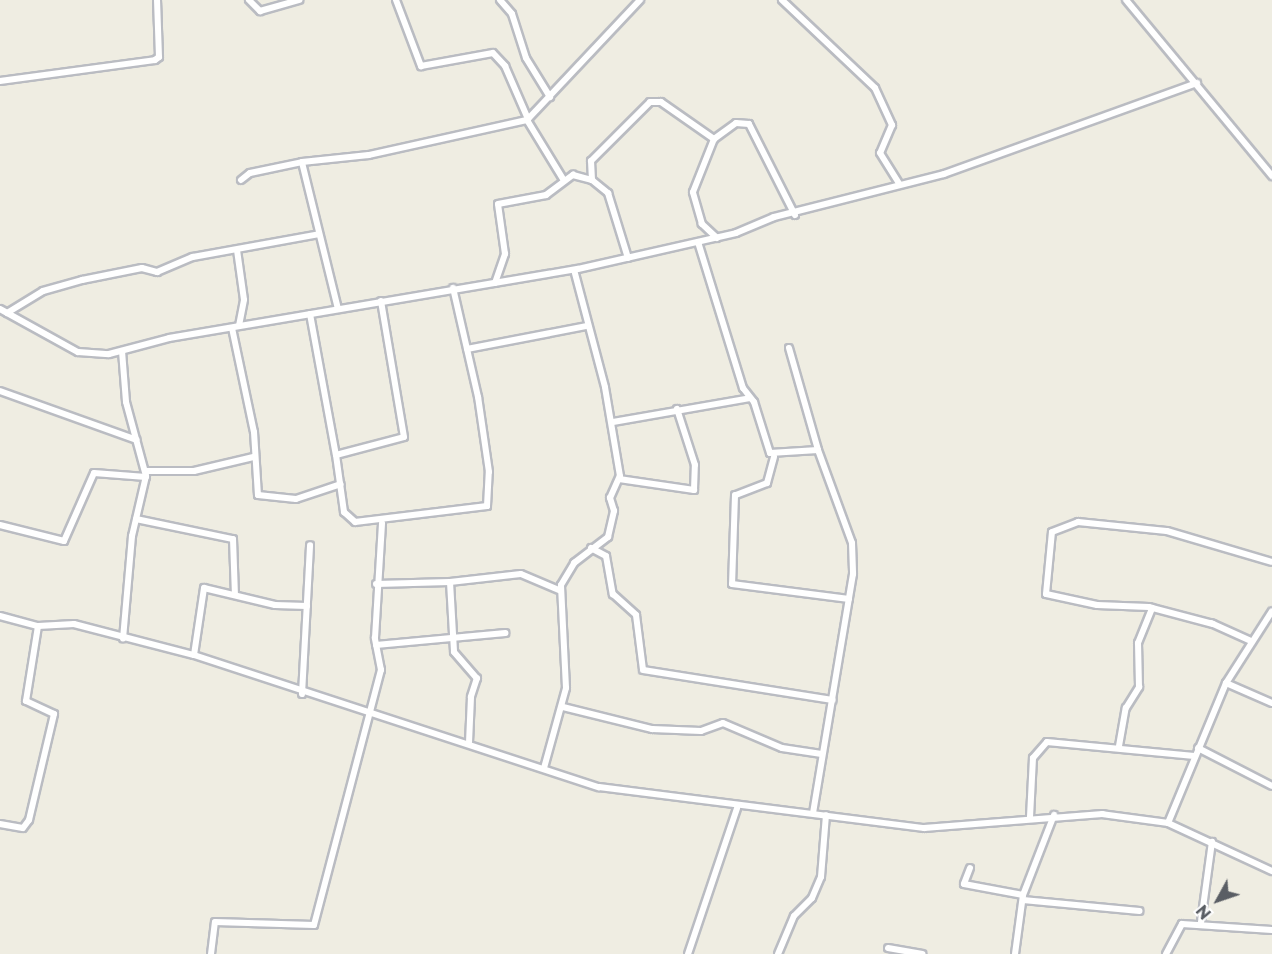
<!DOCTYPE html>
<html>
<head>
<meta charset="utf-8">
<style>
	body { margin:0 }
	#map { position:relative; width:1272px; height:954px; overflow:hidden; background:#efede2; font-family:Montserrat,sans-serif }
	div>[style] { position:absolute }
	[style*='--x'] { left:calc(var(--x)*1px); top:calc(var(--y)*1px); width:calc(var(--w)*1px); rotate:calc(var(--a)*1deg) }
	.roads { filter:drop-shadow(2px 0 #babcc2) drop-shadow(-2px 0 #babcc2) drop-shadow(0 2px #babcc2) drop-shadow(0 -2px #babcc2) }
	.minor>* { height:6px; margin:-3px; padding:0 3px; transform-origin:3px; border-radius:3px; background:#fff }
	span { translate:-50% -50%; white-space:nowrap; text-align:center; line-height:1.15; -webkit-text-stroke:6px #fff; paint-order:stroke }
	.north { position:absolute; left:1188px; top:870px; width:60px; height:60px; -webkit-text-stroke:4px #fff; paint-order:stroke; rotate:230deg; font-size:16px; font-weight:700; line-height:24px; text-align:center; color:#5a5e64 }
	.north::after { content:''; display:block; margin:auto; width:21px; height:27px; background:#5a5e64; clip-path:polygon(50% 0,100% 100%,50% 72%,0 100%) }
</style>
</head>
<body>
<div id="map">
	<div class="roads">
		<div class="minor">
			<div style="--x:249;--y:0;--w:16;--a:45"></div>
			<div style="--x:260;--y:11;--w:41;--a:-15.8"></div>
			<div style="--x:396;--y:0;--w:71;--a:69.3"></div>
			<div style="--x:421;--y:66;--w:73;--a:-10.2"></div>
			<div style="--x:493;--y:53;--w:18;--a:47"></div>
			<div style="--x:505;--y:66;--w:58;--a:66.5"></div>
			<div style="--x:500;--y:0;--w:18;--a:49"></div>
			<div style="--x:512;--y:14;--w:46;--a:72.3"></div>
			<div style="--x:526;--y:58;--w:46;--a:58.4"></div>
			<div style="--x:782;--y:0;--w:128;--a:43.4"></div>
			<div style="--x:875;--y:88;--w:41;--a:65.3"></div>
			<div style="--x:892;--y:125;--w:30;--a:113"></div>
			<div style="--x:880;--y:153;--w:36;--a:58"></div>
			<div style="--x:1126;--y:0;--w:229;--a:50.3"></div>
			<div style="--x:0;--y:81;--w:156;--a:-7.7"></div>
			<div style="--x:155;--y:60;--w:5;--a:-37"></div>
			<div style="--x:159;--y:57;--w:57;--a:-92"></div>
			<div style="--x:527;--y:120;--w:69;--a:58.6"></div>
			<div style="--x:241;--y:180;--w:11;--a:-38"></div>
			<div style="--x:250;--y:173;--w:53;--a:-11.9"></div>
			<div style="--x:592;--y:180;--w:19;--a:-93"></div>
			<div style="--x:591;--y:161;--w:83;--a:-45"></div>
			<div style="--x:650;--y:102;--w:11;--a:0"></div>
			<div style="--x:661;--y:102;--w:65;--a:34.9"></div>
			<div style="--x:717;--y:238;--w:21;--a:-137"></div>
			<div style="--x:702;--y:224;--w:33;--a:-106"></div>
			<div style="--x:693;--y:192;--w:57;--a:-68.4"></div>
			<div style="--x:714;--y:139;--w:27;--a:-36"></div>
			<div style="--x:736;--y:123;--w:13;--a:4"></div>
			<div style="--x:749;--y:124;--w:102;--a:63.2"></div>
			<div style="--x:698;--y:242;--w:153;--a:72.9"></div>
			<div style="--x:743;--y:388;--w:18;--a:52"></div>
			<div style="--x:754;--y:402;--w:53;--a:72.6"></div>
			<div style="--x:770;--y:453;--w:48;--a:-3.6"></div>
			<div style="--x:818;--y:450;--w:99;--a:69.9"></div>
			<div style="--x:852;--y:543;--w:31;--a:88"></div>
			<div style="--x:853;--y:574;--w:242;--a:99.5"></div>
			<div style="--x:237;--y:250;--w:50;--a:82"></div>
			<div style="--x:244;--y:300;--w:26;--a:101"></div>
			<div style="--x:495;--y:283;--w:31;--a:-71"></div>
			<div style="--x:505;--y:254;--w:50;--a:-98"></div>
			<div style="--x:498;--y:204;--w:49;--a:-10.6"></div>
			<div style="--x:546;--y:195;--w:34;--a:-37"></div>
			<div style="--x:573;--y:175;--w:20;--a:15"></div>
			<div style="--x:592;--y:180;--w:21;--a:39"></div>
			<div style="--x:608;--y:193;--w:68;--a:72.9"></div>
			<div style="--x:0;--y:309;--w:89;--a:28.9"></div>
			<div style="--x:78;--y:352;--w:31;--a:4"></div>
			<div style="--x:109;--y:354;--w:62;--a:-14.9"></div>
			<div style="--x:169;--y:338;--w:415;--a:-9.6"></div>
			<div style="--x:578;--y:269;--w:162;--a:-12.8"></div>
			<div style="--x:736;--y:233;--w:41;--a:-22.8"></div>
			<div style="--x:774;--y:217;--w:175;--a:-14.2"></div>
			<div style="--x:944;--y:174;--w:269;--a:-19.8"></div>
			<div style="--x:338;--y:309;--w:151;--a:-103.8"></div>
			<div style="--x:302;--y:162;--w:67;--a:-6"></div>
			<div style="--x:369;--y:155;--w:162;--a:-12.5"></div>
			<div style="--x:527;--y:120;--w:165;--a:-46.7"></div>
			<div style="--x:7;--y:313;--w:42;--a:-31.4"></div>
			<div style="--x:43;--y:291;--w:41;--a:-15.8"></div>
			<div style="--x:82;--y:280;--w:61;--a:-11.3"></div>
			<div style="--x:142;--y:268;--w:16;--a:15"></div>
			<div style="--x:157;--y:272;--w:39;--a:-23"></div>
			<div style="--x:193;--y:257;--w:128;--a:-10.3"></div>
			<div style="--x:310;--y:314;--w:143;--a:79.6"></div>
			<div style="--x:336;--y:455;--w:70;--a:-14.8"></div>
			<div style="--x:404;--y:437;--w:138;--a:-99.6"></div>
			<div style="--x:232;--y:328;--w:106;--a:78.1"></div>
			<div style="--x:254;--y:432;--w:63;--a:86.4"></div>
			<div style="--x:258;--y:495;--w:38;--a:6"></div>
			<div style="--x:296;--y:499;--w:47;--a:-18.4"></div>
			<div style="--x:789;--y:348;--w:106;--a:74.1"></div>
			<div style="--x:467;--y:349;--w:121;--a:-10.9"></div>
			<div style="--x:122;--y:351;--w:51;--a:85.5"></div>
			<div style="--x:126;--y:402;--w:77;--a:74.9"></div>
			<div style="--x:146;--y:476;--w:62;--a:103.1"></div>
			<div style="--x:132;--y:536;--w:103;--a:95"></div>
			<div style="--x:0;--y:391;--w:145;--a:19.7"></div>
			<div style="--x:613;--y:422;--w:139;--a:-9.9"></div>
			<div style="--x:336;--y:455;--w:58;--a:82"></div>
			<div style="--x:344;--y:512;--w:15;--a:42"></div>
			<div style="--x:355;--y:522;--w:133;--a:-6.9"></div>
			<div style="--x:487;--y:506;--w:34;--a:-87"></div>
			<div style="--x:489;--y:472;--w:76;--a:-98.3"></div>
			<div style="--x:478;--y:397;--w:112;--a:-102.9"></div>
			<div style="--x:774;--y:457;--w:27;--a:105"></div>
			<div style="--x:767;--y:483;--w:34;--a:159"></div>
			<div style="--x:735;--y:495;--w:89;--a:91.9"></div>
			<div style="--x:732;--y:584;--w:118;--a:7.3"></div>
			<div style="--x:146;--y:471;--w:48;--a:0"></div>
			<div style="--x:194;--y:471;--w:61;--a:-13.3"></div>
			<div style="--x:619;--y:479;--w:76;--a:8.3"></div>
			<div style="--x:694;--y:490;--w:25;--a:-88"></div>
			<div style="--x:695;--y:465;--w:59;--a:-107.8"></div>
			<div style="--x:136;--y:519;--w:99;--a:11.7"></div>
			<div style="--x:233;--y:539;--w:56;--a:88"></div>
			<div style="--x:0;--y:525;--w:66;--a:14"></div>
			<div style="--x:64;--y:541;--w:74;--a:-66.2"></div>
			<div style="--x:94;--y:473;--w:52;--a:4.4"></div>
			<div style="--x:591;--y:548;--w:17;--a:28"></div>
			<div style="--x:606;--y:556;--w:39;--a:80"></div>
			<div style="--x:613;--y:594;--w:31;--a:42"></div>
			<div style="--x:636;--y:615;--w:55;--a:82.7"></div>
			<div style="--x:643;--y:670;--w:192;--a:9"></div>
			<div style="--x:450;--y:582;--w:71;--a:-6.4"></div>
			<div style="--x:521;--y:574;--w:43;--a:23"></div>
			<div style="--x:376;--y:584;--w:74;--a:-1.5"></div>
			<div style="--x:450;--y:582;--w:70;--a:86.7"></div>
			<div style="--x:454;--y:652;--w:35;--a:49"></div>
			<div style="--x:477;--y:678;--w:20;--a:108"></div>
			<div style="--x:471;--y:697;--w:45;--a:92.5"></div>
			<div style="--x:0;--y:616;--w:39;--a:15"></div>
			<div style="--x:38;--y:626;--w:36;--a:-3"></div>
			<div style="--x:74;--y:624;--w:124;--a:14.5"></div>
			<div style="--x:194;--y:655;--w:426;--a:18.1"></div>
			<div style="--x:599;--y:787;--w:328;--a:7.2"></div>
			<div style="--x:924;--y:828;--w:179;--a:-4.5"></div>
			<div style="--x:1102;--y:814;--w:67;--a:7.8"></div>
			<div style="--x:1168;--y:823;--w:115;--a:24.8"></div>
			<div style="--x:1211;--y:623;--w:42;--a:24.1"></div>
			<div style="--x:1213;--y:624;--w:66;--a:-165.1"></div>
			<div style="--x:1149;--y:607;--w:52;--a:-177.8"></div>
			<div style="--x:1097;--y:605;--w:52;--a:-167.8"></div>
			<div style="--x:1046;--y:594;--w:62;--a:-84.5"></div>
			<div style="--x:1052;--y:532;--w:28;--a:-21"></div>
			<div style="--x:1078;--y:522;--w:89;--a:5.8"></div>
			<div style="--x:1167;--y:531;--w:109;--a:16.4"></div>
			<div style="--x:376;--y:645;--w:130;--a:-5.3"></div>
			<div style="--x:194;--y:655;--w:68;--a:-81.5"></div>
			<div style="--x:204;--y:588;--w:73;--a:13.5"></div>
			<div style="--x:275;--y:605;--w:32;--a:2"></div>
			<div style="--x:1226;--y:683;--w:50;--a:23.5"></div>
			<div style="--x:302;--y:694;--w:149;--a:-86.9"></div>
			<div style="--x:563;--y:707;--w:92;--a:13.9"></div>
			<div style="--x:652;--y:729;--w:49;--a:2.3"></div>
			<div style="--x:701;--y:731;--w:23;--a:-20"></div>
			<div style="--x:723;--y:723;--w:64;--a:23"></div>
			<div style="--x:782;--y:748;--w:40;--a:8.5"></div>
			<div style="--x:1119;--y:746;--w:39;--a:-80"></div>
			<div style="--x:1126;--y:708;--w:25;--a:-58"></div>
			<div style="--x:1139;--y:687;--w:44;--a:-91.3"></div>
			<div style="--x:1138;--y:643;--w:38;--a:-68"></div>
			<div style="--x:1198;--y:748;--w:83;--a:27.2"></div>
			<div style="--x:544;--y:768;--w:83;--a:-74.6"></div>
			<div style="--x:566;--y:688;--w:103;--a:-92.8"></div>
			<div style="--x:561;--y:585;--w:26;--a:-59"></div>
			<div style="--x:574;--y:563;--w:43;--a:-37.4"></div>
			<div style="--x:608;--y:537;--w:27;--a:-77"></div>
			<div style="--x:614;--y:511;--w:14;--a:-107"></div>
			<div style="--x:610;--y:498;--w:24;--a:-66"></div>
			<div style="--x:620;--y:476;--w:90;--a:-99.6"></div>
			<div style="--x:605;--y:387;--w:121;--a:-104.8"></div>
			<div style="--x:1030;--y:817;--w:59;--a:-87.1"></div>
			<div style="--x:1033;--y:758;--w:21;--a:-49"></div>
			<div style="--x:1047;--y:742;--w:148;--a:5.4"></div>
			<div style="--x:1168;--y:823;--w:152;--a:-67.5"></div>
			<div style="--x:1226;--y:683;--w:85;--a:-57.4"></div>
			<div style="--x:0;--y:824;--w:23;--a:10"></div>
			<div style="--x:23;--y:828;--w:10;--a:-53"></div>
			<div style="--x:29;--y:820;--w:109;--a:-76.7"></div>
			<div style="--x:54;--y:714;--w:31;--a:-155"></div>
			<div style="--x:26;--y:701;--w:76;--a:-80.9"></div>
			<div style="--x:970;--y:868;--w:17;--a:111"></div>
			<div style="--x:964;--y:884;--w:60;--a:10.6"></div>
			<div style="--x:1023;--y:900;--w:117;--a:5.4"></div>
			<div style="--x:1201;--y:922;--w:81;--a:-82.2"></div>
			<div style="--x:888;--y:948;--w:35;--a:10"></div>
			<div style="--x:211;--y:954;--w:32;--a:-83"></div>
			<div style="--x:215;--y:922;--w:99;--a:1.7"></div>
			<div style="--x:314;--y:925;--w:264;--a:-75.3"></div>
			<div style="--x:381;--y:670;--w:33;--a:-101"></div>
			<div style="--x:375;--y:638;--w:115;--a:-86.5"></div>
			<div style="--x:688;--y:954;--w:154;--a:-71.4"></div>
			<div style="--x:778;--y:954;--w:41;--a:-67.2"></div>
			<div style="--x:794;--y:916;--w:25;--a:-45"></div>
			<div style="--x:812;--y:898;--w:23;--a:-67"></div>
			<div style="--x:821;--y:877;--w:62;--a:-85.4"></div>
			<div style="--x:1015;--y:954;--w:60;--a:-82.3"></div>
			<div style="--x:1023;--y:895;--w:86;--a:-68.8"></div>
			<div style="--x:1166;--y:954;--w:34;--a:-62"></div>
			<div style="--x:1182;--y:924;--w:90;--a:3.8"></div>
		</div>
	</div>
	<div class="north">N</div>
</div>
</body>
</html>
